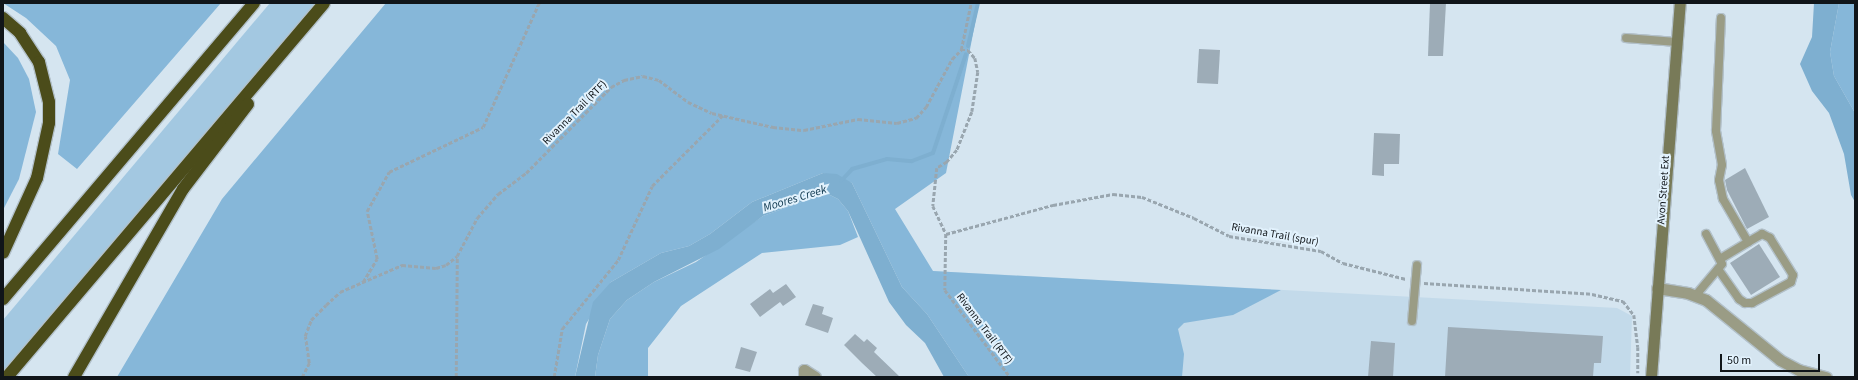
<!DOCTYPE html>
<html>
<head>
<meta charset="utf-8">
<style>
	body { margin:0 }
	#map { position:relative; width:1858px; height:380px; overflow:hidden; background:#d5e5f0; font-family:"Source Sans 3",sans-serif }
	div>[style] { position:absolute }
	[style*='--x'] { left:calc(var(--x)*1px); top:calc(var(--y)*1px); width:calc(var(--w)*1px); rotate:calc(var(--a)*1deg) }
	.built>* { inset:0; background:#c3daea }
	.green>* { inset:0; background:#a3c8e1 }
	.forest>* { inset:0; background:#86b7d9 }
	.water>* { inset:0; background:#7eafd0 }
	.stream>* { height:4px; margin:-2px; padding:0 2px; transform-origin:2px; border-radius:2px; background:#7eafd0 }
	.building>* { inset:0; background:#9dacb7 }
	.path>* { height:2.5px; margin-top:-1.25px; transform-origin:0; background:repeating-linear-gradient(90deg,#99a6af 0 4px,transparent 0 6px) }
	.roads { filter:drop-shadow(1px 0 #b2c0c9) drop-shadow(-1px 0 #b2c0c9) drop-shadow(0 1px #b2c0c9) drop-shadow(0 -1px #b2c0c9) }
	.service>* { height:8px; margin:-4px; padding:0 4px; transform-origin:4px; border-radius:4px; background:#9a9c85 }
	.minor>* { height:11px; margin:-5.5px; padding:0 5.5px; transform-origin:5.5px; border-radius:5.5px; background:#9a9c85 }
	.secondary>* { height:11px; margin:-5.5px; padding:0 5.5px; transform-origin:5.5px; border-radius:5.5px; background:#787a58 }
	.motorway>* { height:12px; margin:-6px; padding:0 6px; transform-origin:6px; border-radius:6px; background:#4b4c1a }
	span { translate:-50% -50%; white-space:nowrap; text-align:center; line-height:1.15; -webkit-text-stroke:4px #e2f2fd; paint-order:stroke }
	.street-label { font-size:11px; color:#101519 }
	.water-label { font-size:12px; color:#0e374e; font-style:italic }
	.frame { position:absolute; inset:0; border:4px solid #101519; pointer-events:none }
	.scale { position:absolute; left:1720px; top:354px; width:100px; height:18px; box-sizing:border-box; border:2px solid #101519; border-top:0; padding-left:5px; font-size:12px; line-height:14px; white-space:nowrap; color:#101519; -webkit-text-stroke:3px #e2f2fd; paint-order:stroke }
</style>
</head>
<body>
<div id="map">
	<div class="built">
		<div style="clip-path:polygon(933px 271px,1617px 308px,1632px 316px,1630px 377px,994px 377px)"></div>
	</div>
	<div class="green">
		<div style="clip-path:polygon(270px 3px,316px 3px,3px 372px,3px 320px)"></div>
	</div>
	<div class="forest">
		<div style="clip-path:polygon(3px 3px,221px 3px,77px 169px,58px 154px,70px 80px,56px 46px,26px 18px)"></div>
		<div style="clip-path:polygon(386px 3px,979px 3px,946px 173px,895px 209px,933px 271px,1281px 290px,1233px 315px,1184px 323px,1178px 329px,1184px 354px,1182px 377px,969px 377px,927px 314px,902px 287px,852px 183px,823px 173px,752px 202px,710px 234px,689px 246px,661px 253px,611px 282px,586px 324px,575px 377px,117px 377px,222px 199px)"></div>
		<div style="clip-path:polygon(1839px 3px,1855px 3px,1855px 113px,1834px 76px,1830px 52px)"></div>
		<div style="clip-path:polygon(3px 42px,18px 58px,29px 79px,36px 112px,19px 179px,3px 210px)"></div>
		<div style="clip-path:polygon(826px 193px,838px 199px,848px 211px,858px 237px,840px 245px,762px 253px,681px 306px,648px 348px,648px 377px,595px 377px,598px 355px,610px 319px,627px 300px,654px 282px,696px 262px,763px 216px)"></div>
	</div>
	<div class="water">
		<div style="clip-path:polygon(1814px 3px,1839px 3px,1830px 52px,1834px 76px,1855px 113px,1855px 202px,1851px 195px,1844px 154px,1829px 113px,1812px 91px,1800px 64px,1812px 37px)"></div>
		<div style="clip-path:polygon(823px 173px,837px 174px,852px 183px,902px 287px,927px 314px,969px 377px,944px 377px,925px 343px,906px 325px,889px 302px,848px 211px,838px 199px,826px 193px,763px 216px,719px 249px,654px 282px,627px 300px,610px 319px,598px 355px,595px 377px,575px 377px,593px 302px,611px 282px,661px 253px,689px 246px,710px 234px,752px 202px)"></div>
	</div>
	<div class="stream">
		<div style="--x:968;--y:46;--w:44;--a:-76.9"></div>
		<div style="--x:841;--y:181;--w:16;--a:-47"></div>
		<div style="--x:852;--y:169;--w:36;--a:-16"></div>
		<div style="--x:887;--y:159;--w:25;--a:5"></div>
		<div style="--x:912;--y:161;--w:22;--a:-21"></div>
		<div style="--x:933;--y:153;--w:104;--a:-71.6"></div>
	</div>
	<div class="building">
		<div style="clip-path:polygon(1430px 3px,1446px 3px,1443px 56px,1428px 56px)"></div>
		<div style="clip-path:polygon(1199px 49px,1220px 50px,1218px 84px,1197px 83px)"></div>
		<div style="clip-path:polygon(1374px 133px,1400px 134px,1399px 164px,1384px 164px,1384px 176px,1372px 175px)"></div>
		<div style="clip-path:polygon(1745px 168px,1769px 217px,1747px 229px,1727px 190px,1725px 180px)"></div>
		<div style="clip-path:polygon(1759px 244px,1780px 277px,1751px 295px,1730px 263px)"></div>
		<div style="clip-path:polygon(786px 284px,796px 297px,783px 306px,780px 302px,760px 317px,750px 304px,770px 289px,773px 293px)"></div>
		<div style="clip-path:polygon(813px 304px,824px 307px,822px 314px,833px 318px,828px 333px,805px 325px)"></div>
		<div style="clip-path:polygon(1448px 327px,1603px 336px,1601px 363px,1594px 363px,1593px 377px,1445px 377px)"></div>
		<div style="clip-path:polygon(855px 334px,864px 342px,867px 339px,877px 348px,874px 352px,900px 377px,877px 377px,862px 363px,844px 345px)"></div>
		<div style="clip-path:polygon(1371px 341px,1395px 343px,1393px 377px,1368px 377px)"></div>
		<div style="clip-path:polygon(741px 347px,757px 352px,750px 372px,735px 368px)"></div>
	</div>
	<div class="path">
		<div style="--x:961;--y:50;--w:48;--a:-78"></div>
		<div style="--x:946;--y:234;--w:111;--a:-15.2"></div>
		<div style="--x:1053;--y:205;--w:61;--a:-10.4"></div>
		<div style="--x:1113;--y:194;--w:29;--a:6"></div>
		<div style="--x:1142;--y:197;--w:56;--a:22"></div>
		<div style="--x:1194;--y:218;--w:39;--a:27"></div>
		<div style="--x:1229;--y:236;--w:93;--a:9.3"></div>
		<div style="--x:1321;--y:251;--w:25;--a:29"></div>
		<div style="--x:1343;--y:263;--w:65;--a:14.3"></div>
		<div style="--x:363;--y:282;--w:27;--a:-59"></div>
		<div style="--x:377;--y:259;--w:49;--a:-101.8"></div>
		<div style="--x:367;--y:211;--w:45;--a:-60.6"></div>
		<div style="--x:389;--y:172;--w:104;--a:-25.6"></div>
		<div style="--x:483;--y:127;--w:136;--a:-65.7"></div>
		<div style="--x:1424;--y:283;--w:168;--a:3.7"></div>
		<div style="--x:1592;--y:294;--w:32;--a:13"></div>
		<div style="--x:1623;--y:301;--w:18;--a:52"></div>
		<div style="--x:1634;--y:315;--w:32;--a:83"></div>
		<div style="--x:1638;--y:347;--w:26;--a:90"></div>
		<div style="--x:302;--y:377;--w:16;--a:-63"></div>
		<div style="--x:309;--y:363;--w:27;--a:-98"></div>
		<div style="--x:305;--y:336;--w:17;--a:-69"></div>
		<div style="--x:311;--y:320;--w:21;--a:-45"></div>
		<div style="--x:326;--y:305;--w:19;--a:-43"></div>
		<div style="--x:340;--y:292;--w:68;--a:-23.5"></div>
		<div style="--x:402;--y:265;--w:34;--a:5"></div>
		<div style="--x:436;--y:268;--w:10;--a:-17"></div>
		<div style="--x:446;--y:265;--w:14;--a:-39"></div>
		<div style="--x:457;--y:256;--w:43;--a:-62.2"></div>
		<div style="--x:477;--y:218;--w:32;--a:-49"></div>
		<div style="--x:498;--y:194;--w:35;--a:-37"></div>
		<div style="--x:526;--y:173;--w:121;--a:-45.3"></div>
		<div style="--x:611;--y:87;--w:15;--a:-28"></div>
		<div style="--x:624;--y:80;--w:19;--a:-12"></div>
		<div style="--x:643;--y:76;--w:16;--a:14"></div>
		<div style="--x:659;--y:80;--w:36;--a:37"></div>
		<div style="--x:688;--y:102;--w:26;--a:25"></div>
		<div style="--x:712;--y:113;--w:63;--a:12.9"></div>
		<div style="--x:773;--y:127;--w:31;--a:6"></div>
		<div style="--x:804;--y:130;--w:55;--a:-11.5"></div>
		<div style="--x:858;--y:119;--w:39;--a:6"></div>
		<div style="--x:897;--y:123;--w:20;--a:-15"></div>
		<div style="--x:916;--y:118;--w:15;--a:-48"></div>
		<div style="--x:926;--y:107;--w:55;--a:-61.6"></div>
		<div style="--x:952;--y:59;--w:13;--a:-45"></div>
		<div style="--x:961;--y:50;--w:7;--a:0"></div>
		<div style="--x:968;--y:50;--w:11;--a:49"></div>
		<div style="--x:975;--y:58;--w:14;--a:78"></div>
		<div style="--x:978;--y:72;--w:40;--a:98.5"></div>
		<div style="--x:972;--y:112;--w:41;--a:111.5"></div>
		<div style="--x:957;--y:150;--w:16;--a:130"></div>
		<div style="--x:947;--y:162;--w:12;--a:149"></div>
		<div style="--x:937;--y:168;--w:38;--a:96"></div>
		<div style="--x:933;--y:206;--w:31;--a:65"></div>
		<div style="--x:946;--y:234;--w:56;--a:91"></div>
		<div style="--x:945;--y:290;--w:109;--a:53.2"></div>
		<div style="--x:456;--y:377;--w:120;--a:-89.5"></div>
		<div style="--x:554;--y:377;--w:49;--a:-80.5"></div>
		<div style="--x:562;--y:329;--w:89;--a:-50.9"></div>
		<div style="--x:618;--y:260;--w:81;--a:-65.3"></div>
		<div style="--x:652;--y:186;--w:100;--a:-45"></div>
	</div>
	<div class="roads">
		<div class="service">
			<div style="--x:1626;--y:38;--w:50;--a:4.6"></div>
			<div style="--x:1720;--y:259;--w:33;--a:-31"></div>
			<div style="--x:1748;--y:242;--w:50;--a:-120.2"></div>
			<div style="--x:1723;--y:199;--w:19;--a:-102"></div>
			<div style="--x:1719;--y:180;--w:15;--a:-79"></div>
			<div style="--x:1722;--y:165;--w:35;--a:-100"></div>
			<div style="--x:1716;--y:131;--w:113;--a:-87.5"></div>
			<div style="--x:1718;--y:269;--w:37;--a:55"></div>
			<div style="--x:1739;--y:299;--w:7;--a:34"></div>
			<div style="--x:1745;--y:303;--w:7;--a:0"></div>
			<div style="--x:1752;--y:303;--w:44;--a:-28.3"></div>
			<div style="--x:1791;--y:282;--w:7;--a:-74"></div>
			<div style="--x:1793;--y:275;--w:44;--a:-121.9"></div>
			<div style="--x:1770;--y:238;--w:9;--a:-153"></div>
			<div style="--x:1762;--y:234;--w:16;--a:150"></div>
			<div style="--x:1696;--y:295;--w:40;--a:-50"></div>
			<div style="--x:1722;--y:264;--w:34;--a:-118"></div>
			<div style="--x:1412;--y:321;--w:56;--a:-84.9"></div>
		</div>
		<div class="minor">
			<div style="--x:1657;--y:288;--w:31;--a:9"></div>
			<div style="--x:1688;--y:293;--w:19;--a:21"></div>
			<div style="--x:1706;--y:300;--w:95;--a:39"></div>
			<div style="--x:1780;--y:360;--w:21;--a:28"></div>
			<div style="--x:1799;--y:370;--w:28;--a:15"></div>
			<div style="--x:804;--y:377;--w:7;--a:-90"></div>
			<div style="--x:804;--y:370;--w:13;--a:32"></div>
		</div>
		<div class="secondary">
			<div style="--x:1651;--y:377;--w:375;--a:-85.6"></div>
		</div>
		<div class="motorway">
			<div style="--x:3;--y:18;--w:23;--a:41"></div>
			<div style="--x:20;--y:33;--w:35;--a:57"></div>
			<div style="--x:39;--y:62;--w:41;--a:76"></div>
			<div style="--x:49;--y:102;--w:21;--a:90"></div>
			<div style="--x:49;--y:123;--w:56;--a:102.3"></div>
			<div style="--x:37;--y:178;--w:82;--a:114.4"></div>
			<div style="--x:3;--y:299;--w:388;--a:-49.7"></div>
			<div style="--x:7;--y:377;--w:490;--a:-49.7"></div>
			<div style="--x:74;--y:377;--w:217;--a:-59.9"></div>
			<div style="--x:183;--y:189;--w:107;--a:-52.6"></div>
		</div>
	</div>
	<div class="street-label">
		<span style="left:575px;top:113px;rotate:-45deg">Rivanna Trail (RTF)</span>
		<span style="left:1664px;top:190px;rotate:-86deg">Avon Street Ext</span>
		<span style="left:1275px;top:235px;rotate:10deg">Rivanna Trail (spur)</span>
		<span style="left:984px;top:329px;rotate:53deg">Rivanna Trail (RTF)</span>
	</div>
	<div class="water-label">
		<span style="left:795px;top:199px;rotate:-17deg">Moores Creek</span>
	</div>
	<div class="frame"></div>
	<div class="scale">50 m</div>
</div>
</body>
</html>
